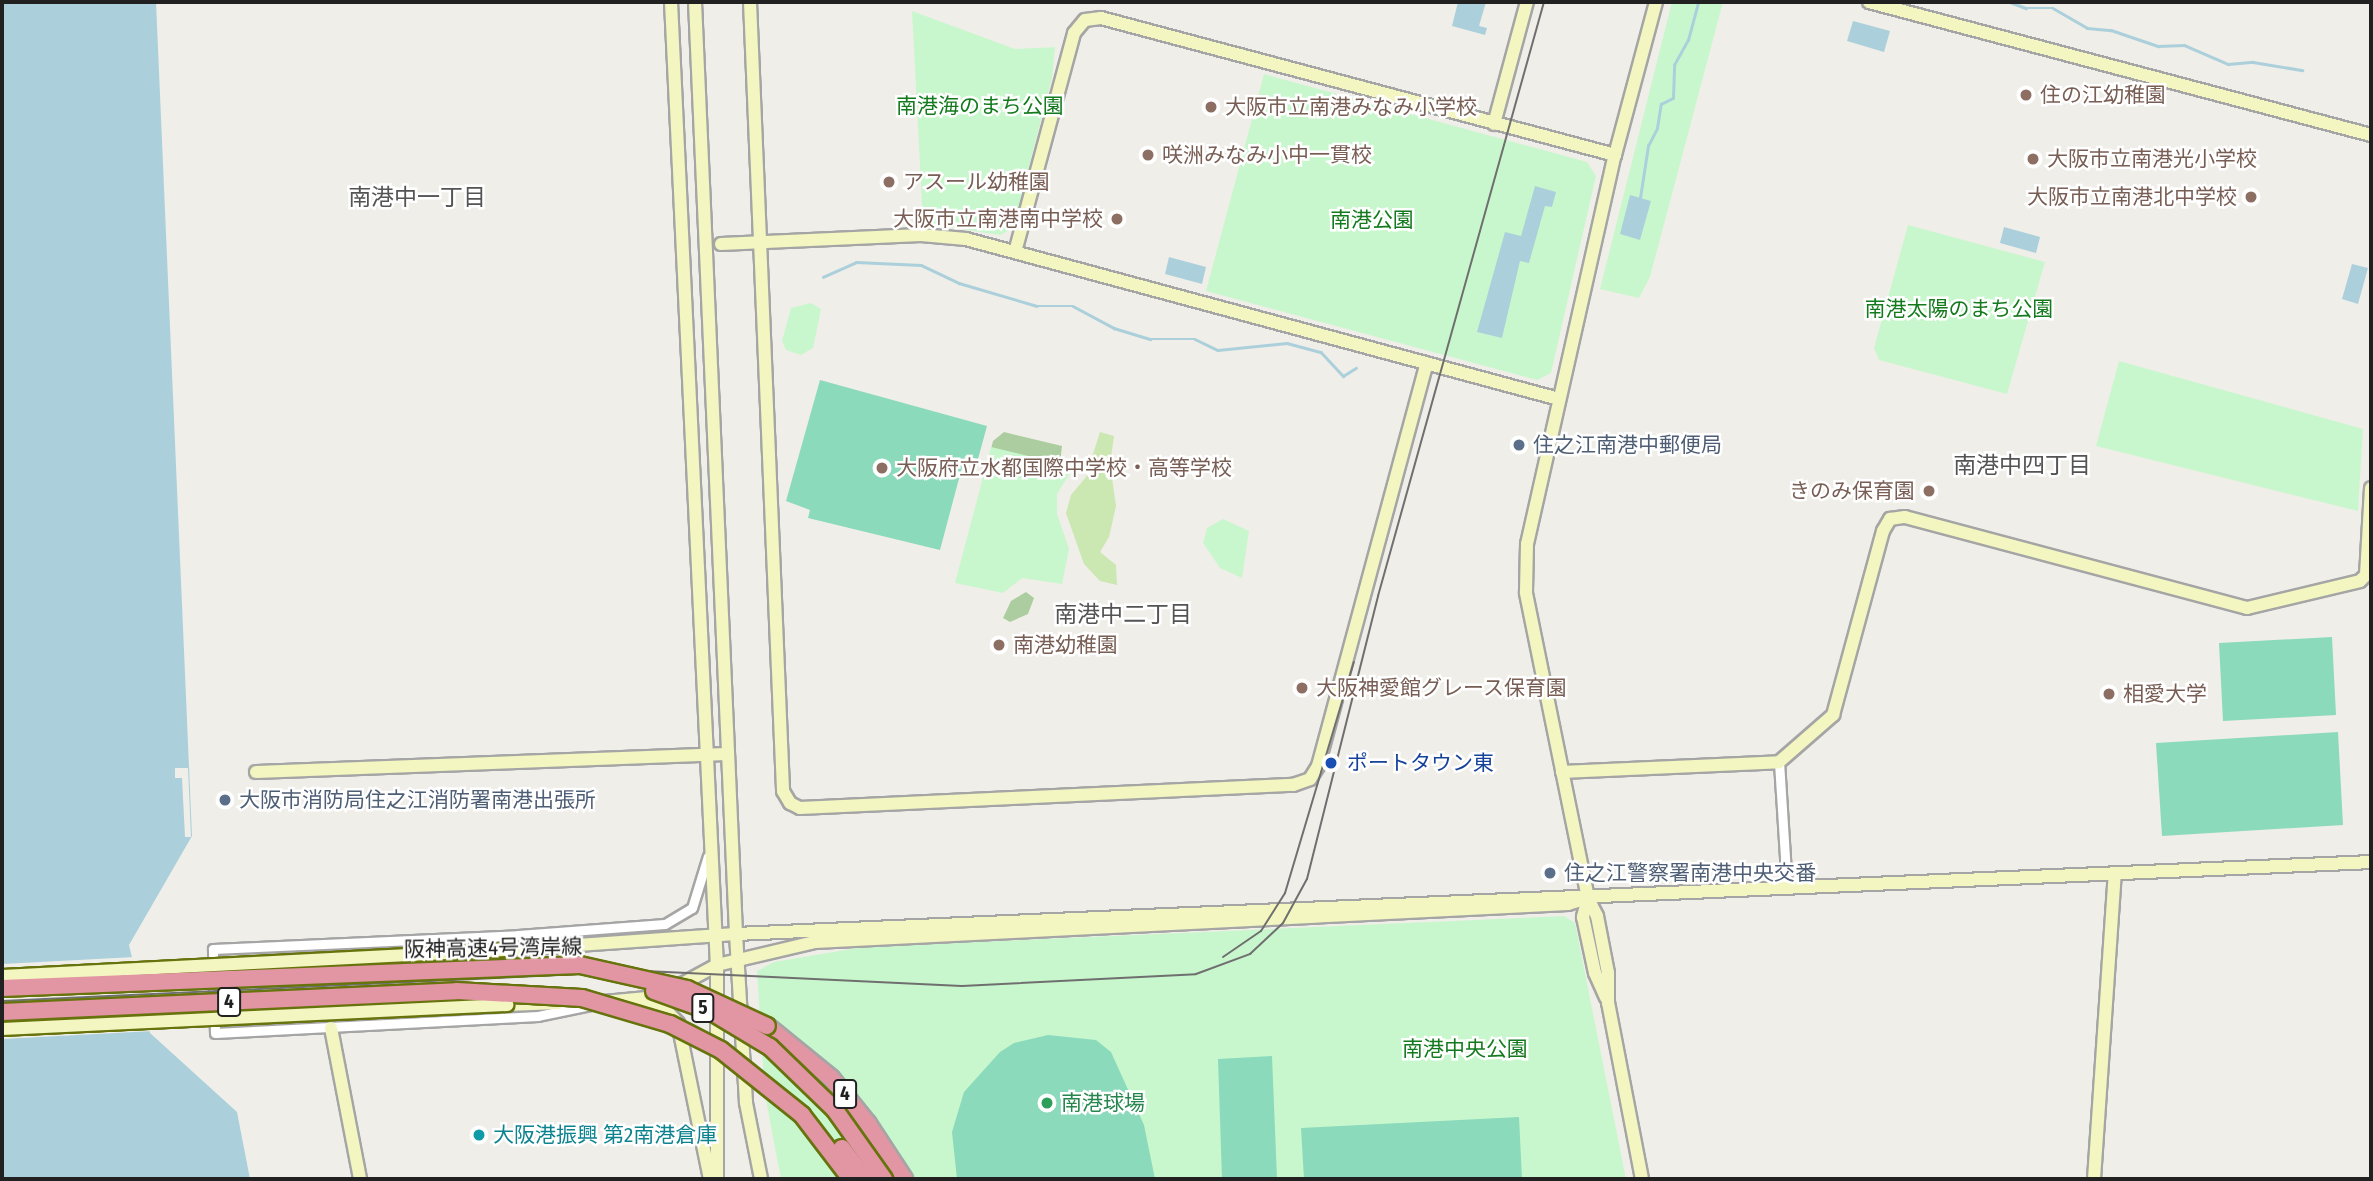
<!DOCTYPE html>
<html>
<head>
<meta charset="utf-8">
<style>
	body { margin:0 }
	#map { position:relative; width:2373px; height:1181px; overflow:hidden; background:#f0eee8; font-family:"Fira Sans Condensed","Noto Sans JP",sans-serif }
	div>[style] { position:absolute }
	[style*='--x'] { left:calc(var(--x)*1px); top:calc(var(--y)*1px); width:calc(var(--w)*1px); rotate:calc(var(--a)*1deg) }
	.grass>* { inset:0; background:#cbe7b2 }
	.forest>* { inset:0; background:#accd9f }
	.park>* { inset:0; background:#c9f7cd }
	.pitch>* { inset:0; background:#8bdabc }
	.water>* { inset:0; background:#abd0db }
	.pier>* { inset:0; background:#f0eee8 }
	.stream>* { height:2.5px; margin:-1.25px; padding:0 1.25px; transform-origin:1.25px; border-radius:1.25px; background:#abd0db }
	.roads { filter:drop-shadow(2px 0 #a5a5a5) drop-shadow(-2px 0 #a5a5a5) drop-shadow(0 2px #a5a5a5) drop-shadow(0 -2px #a5a5a5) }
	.street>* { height:9px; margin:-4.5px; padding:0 4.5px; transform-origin:4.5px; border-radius:4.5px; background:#fff }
	.secondary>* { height:12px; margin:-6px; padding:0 6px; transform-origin:6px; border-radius:6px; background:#f3f6c0 }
	.highway>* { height:16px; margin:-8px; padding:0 8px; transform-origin:8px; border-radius:8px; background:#e295a3 }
	.tram>* { height:2px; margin:-1px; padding:0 1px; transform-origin:1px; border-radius:1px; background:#6f6f6f }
	.bridges { filter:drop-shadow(2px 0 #67730c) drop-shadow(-2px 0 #67730c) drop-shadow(0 2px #67730c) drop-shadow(0 -2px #67730c) }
	.secondary-bridge>* { height:12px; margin:-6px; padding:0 6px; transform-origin:6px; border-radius:6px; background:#f3f6c0 }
	.highway-bridge>* { height:16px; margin:-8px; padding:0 8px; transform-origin:8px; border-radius:8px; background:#e295a3 }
	.dots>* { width:19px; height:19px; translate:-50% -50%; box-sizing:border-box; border:4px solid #fff; border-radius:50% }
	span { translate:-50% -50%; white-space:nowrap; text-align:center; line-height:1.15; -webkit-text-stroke:5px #fff; paint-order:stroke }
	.shield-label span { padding:2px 5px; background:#fff; border:2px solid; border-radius:5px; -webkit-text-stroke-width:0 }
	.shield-label { font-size:19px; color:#212121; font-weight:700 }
	.education-label { font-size:21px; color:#785e54 }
	.left { translate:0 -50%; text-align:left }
	.right { translate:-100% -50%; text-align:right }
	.park-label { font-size:21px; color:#137a1d }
	.service-label { font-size:21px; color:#4e5e75 }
	.transit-label { font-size:21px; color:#164399 }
	.street-label { font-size:21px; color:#212121 }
	.leisure-label { font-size:21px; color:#27864d }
	.culture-label { font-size:21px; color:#0d838f }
	.neighbourhood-label { font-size:23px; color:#545454 }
	.frame { position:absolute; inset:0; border:4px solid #212121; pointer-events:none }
</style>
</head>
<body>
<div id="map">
	<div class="grass">
		<div style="clip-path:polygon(1100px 432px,1114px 436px,1110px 464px,1116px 506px,1109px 537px,1100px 552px,1116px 565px,1117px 585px,1100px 581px,1084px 564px,1066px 513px,1071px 495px,1086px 477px)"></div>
	</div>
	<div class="forest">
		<div style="clip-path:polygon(1004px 432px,1062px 446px,1060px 463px,979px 498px,993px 441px)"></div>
		<div style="clip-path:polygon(1026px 592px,1034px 598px,1028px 614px,1010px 622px,1003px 618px,1011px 601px)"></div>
	</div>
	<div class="park">
		<div style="clip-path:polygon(1672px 2px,1723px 2px,1650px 277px,1639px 298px,1600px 289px)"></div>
		<div style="clip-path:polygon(912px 11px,1015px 49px,1055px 47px,1052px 78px,1013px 228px,1000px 235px,923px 223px)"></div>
		<div style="clip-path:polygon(1264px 74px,1587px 162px,1596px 176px,1551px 373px,1537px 380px,1206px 291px)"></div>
		<div style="clip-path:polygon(1908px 225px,2045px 262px,2007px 394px,1879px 360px,1874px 348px)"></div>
		<div style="clip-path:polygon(811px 303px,821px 309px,813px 348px,801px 355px,786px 350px,782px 341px,791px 308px)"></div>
		<div style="clip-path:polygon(2119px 361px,2363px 429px,2358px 511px,2096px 446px)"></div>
		<div style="clip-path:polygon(991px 447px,1061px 464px,1059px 470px,1070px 473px,1057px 494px,1057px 514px,1069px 549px,1062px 584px,1022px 578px,1003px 593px,955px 583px)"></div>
		<div style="clip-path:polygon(1223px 519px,1249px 531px,1242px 578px,1220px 568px,1203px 543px,1207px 528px)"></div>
		<div style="clip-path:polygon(1564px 916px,1575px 923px,1626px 1179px,781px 1179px,765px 1095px,757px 971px,774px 962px,863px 947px)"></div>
	</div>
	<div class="pitch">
		<div style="clip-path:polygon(820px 380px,987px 426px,978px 459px,965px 456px,940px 550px,808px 518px,810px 510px,786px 501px)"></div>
		<div style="clip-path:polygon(2332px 637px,2336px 715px,2223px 721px,2219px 643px)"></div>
		<div style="clip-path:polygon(2338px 732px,2343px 825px,2162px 836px,2156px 743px)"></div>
		<div style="clip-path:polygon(1048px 1035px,1096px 1040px,1111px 1052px,1144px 1125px,1155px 1179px,957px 1179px,952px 1132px,964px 1092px,1000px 1052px,1014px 1043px)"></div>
		<div style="clip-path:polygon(1272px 1056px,1277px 1179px,1222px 1179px,1218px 1059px)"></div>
		<div style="clip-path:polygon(1519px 1117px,1522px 1179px,1304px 1179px,1301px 1128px)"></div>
	</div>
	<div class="water">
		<div style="clip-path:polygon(2px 2px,156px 2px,192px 836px,129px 945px,150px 1033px,237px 1112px,250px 1179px,2px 1179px)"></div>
		<div style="clip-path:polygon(1458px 2px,1486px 2px,1479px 26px,1487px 28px,1485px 35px,1452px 26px)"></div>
		<div style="clip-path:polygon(1853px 21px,1890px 31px,1884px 52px,1847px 41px)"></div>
		<div style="clip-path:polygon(1535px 186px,1556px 192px,1552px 207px,1545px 206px,1529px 263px,1520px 261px,1502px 338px,1477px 332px,1505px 232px,1521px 236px)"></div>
		<div style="clip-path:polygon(1630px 195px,1651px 201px,1640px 240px,1620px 234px)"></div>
		<div style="clip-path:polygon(2004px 227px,2040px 237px,2036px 253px,2000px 243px)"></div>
		<div style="clip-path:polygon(1169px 257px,1206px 267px,1202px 284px,1165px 274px)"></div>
		<div style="clip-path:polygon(2352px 264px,2368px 268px,2358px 304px,2342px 299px)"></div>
	</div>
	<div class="pier">
		<div style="clip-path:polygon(175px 768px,188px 768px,191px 837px,185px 837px,182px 778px,175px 778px)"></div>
		<div style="clip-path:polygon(135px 957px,153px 1031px,2px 1039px,2px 964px)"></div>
	</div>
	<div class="stream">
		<div style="--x:2010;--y:2;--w:17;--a:21"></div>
		<div style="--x:2026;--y:8;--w:27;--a:0"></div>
		<div style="--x:2053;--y:8;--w:39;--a:30"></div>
		<div style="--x:2087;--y:28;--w:24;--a:5"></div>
		<div style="--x:2111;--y:30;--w:50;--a:18.8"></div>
		<div style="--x:2158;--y:46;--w:26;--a:-2"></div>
		<div style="--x:2184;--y:45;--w:48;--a:23.4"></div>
		<div style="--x:2228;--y:64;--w:25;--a:-5"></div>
		<div style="--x:2253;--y:62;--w:50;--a:9.3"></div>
		<div style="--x:1640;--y:198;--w:53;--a:-81.3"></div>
		<div style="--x:1648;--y:146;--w:20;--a:-63"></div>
		<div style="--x:1657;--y:128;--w:24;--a:-81"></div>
		<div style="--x:1661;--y:104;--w:13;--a:-27"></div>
		<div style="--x:1673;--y:98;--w:33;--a:-88"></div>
		<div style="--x:1674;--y:65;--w:29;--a:-61"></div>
		<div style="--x:1688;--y:40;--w:39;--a:-75"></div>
		<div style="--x:823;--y:277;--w:36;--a:-24"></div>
		<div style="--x:856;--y:262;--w:65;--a:2.6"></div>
		<div style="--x:921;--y:265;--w:42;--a:25.3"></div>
		<div style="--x:959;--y:283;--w:81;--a:16.4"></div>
		<div style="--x:1037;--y:306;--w:36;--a:0"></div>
		<div style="--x:1073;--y:306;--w:47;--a:28.2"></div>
		<div style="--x:1114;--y:328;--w:38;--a:17"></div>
		<div style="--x:1150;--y:339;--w:45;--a:0"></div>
		<div style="--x:1195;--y:339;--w:25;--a:26"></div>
		<div style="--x:1218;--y:350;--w:69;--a:-5.8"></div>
		<div style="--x:1287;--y:343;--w:35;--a:15"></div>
		<div style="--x:1321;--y:352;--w:33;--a:47"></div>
		<div style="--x:1343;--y:376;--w:15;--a:-32"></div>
	</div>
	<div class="roads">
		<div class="street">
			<div style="--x:1779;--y:762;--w:126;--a:86.4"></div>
			<div style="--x:595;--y:1004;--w:58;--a:168.1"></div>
			<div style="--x:538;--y:1016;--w:323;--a:177"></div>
			<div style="--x:215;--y:1033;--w:84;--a:-91.4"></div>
			<div style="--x:213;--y:949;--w:305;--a:-2.6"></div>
			<div style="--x:518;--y:935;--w:147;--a:-4.3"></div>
			<div style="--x:665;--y:924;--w:31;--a:-31"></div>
			<div style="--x:692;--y:908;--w:54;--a:-72.9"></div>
		</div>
		<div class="secondary">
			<div style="--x:671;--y:2;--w:964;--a:87.27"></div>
			<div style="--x:717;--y:965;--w:214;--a:90"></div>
			<div style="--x:695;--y:2;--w:933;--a:87.48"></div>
			<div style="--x:736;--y:934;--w:169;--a:86.6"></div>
			<div style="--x:746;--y:1103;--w:77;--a:78.8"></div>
			<div style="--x:750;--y:2;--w:790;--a:87.6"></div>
			<div style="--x:783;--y:791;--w:14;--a:60"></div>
			<div style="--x:790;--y:803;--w:11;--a:27"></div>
			<div style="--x:800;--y:808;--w:494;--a:-2.7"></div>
			<div style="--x:1293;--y:785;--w:18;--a:-19"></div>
			<div style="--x:1310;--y:779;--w:15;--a:-58"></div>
			<div style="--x:1318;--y:766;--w:417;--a:-74.9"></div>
			<div style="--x:1869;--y:2;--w:519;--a:14.84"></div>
			<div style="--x:1494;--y:124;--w:126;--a:-74.9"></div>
			<div style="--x:721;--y:244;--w:200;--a:-2.6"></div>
			<div style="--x:921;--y:235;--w:45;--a:5.1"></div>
			<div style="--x:966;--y:239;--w:614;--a:15.1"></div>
			<div style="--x:1015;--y:252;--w:227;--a:-74.9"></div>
			<div style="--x:1074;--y:33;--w:17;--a:-50"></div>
			<div style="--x:1085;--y:20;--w:16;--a:-7"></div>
			<div style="--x:1101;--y:18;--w:532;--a:14.92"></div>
			<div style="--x:256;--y:772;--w:471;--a:-2.2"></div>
			<div style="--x:1562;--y:772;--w:217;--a:-2.6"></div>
			<div style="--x:1779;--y:762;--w:72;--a:-41"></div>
			<div style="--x:1833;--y:715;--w:191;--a:-74.8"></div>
			<div style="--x:1883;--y:531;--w:14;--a:-60"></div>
			<div style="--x:1890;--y:519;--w:15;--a:-8"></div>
			<div style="--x:1905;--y:517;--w:354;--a:14.9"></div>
			<div style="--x:2247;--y:608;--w:116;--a:-13.4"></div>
			<div style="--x:2360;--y:581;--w:8;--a:-45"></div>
			<div style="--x:2366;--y:575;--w:87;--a:-86.7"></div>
			<div style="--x:1588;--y:898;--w:20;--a:105"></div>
			<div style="--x:1583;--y:917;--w:57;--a:77.9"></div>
			<div style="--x:1595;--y:973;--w:27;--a:66"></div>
			<div style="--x:505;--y:950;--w:232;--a:-4"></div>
			<div style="--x:736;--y:934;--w:1637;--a:-2.52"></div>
			<div style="--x:645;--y:1000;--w:21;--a:23"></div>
			<div style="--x:664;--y:1008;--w:21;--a:47"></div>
			<div style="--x:678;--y:1023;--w:159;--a:78.4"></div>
			<div style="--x:604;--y:1002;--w:54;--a:-5.3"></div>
			<div style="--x:658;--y:997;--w:67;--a:-28.5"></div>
			<div style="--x:717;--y:965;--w:101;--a:-13.2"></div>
			<div style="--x:815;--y:942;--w:754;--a:-2.89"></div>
			<div style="--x:1568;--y:904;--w:17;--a:-17"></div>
			<div style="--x:507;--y:1005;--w:51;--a:-2.2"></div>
			<div style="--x:331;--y:1028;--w:154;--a:79.1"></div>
			<div style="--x:1642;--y:1179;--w:179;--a:-100.9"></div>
			<div style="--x:1608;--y:1003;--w:30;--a:-90"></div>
			<div style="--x:1608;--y:973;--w:58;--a:-100.9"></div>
			<div style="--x:1597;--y:916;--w:20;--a:-117"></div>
			<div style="--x:1588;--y:898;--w:312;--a:-101.5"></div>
			<div style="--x:1526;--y:592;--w:48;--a:-88.8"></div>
			<div style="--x:1527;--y:544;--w:399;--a:-77.3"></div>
			<div style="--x:1615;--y:155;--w:158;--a:-75"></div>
			<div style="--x:2094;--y:1179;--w:306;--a:-86.1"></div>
		</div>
		<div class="highway">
			<div style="--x:767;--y:1026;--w:82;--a:39.1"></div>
			<div style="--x:831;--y:1078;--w:59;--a:51.2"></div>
			<div style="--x:868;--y:1124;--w:66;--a:56.8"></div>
		</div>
	</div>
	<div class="tram">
		<div style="--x:1223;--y:957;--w:46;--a:-34.4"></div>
		<div style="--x:1261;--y:931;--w:45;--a:-57.7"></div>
		<div style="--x:1285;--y:893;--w:241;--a:-73.4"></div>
		<div style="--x:2;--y:1001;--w:644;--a:-2.67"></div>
		<div style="--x:645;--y:971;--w:317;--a:2.7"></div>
		<div style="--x:962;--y:986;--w:234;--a:-2.9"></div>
		<div style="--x:1196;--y:974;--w:58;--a:-20.3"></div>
		<div style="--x:1250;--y:954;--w:45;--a:-43.2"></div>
		<div style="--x:1283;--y:923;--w:50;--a:-61.4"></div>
		<div style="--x:1307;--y:879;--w:292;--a:-75.9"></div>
		<div style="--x:1378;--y:596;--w:617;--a:-74.39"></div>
	</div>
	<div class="bridges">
		<div class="secondary-bridge">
			<div style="--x:2;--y:976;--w:504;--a:-2.96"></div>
			<div style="--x:2;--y:1029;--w:506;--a:-2.72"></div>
		</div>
		<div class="highway-bridge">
			<div style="--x:2;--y:988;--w:578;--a:-2.28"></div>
			<div style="--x:580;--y:965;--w:110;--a:12.6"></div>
			<div style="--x:687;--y:989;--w:88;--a:24.8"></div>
			<div style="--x:654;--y:991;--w:59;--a:19.7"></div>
			<div style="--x:710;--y:1011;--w:70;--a:31"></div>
			<div style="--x:770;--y:1047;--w:91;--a:44.1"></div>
			<div style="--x:835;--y:1110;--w:85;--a:54.6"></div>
			<div style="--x:2;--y:1012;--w:455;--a:-2.6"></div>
			<div style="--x:457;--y:991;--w:125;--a:3.2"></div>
			<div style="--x:582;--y:998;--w:92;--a:16.5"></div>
			<div style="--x:670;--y:1024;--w:57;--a:27"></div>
			<div style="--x:721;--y:1050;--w:104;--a:38.7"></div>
			<div style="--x:802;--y:1115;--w:81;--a:52.6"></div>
			<div style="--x:842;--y:1148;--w:39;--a:53"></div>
		</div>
	</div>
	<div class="dots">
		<div style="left:2026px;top:95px;background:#8d6e63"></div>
		<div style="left:1211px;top:107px;background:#8d6e63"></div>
		<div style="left:1148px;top:155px;background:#8d6e63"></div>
		<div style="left:2033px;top:159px;background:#8d6e63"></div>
		<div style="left:889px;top:182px;background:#8d6e63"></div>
		<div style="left:2251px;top:197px;background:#8d6e63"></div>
		<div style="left:1117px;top:219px;background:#8d6e63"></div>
		<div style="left:1519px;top:445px;background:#5c6f8a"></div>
		<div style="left:882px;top:468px;background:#8d6e63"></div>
		<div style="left:1929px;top:491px;background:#8d6e63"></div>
		<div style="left:999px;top:645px;background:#8d6e63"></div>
		<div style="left:1302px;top:688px;background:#8d6e63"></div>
		<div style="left:2109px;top:694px;background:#8d6e63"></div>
		<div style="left:1331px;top:763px;background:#1a4fb4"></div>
		<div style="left:225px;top:800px;background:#5c6f8a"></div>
		<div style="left:1550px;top:873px;background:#5c6f8a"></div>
		<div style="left:1047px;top:1103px;background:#2e9e5b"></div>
		<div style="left:479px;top:1135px;background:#0f9aa8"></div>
	</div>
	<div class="shield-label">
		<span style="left:229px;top:1002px">4</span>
		<span style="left:703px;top:1008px">5</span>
		<span style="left:845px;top:1094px">4</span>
	</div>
	<div class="education-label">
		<span class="left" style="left:2040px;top:95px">住の江幼稚園</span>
		<span class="left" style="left:1225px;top:107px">大阪市立南港みなみ小学校</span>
		<span class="left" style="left:1162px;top:155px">咲洲みなみ小中一貫校</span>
		<span class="left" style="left:2047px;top:159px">大阪市立南港光小学校</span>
		<span class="left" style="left:903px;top:182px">アスール幼稚園</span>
		<span class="right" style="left:2237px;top:197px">大阪市立南港北中学校</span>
		<span class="right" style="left:1103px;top:219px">大阪市立南港南中学校</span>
		<span class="left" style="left:896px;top:468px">大阪府立水都国際中学校・高等学校</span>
		<span class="right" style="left:1915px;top:491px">きのみ保育園</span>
		<span class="left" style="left:1013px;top:645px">南港幼稚園</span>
		<span class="left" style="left:1316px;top:688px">大阪神愛館グレース保育園</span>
		<span class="left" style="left:2123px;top:694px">相愛大学</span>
	</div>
	<div class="park-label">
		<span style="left:980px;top:106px">南港海のまち公園</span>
		<span style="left:1372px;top:220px">南港公園</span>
		<span style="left:1959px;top:309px">南港太陽のまち公園</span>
		<span style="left:1465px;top:1049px">南港中央公園</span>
	</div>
	<div class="service-label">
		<span class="left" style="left:1533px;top:445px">住之江南港中郵便局</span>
		<span class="left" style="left:239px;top:800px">大阪市消防局住之江消防署南港出張所</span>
		<span class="left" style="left:1564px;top:873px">住之江警察署南港中央交番</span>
	</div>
	<div class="transit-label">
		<span class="left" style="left:1347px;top:763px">ポートタウン東</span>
	</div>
	<div class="street-label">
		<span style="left:493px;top:948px;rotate:-1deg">阪神高速4号湾岸線</span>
	</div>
	<div class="leisure-label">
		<span class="left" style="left:1061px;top:1103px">南港球場</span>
	</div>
	<div class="culture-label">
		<span class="left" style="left:493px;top:1135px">大阪港振興 第2南港倉庫</span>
	</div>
	<div class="neighbourhood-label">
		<span style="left:417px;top:197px">南港中一丁目</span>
		<span style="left:2022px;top:465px">南港中四丁目</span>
		<span style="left:1123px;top:614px">南港中二丁目</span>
	</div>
	<div class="frame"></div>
</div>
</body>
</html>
